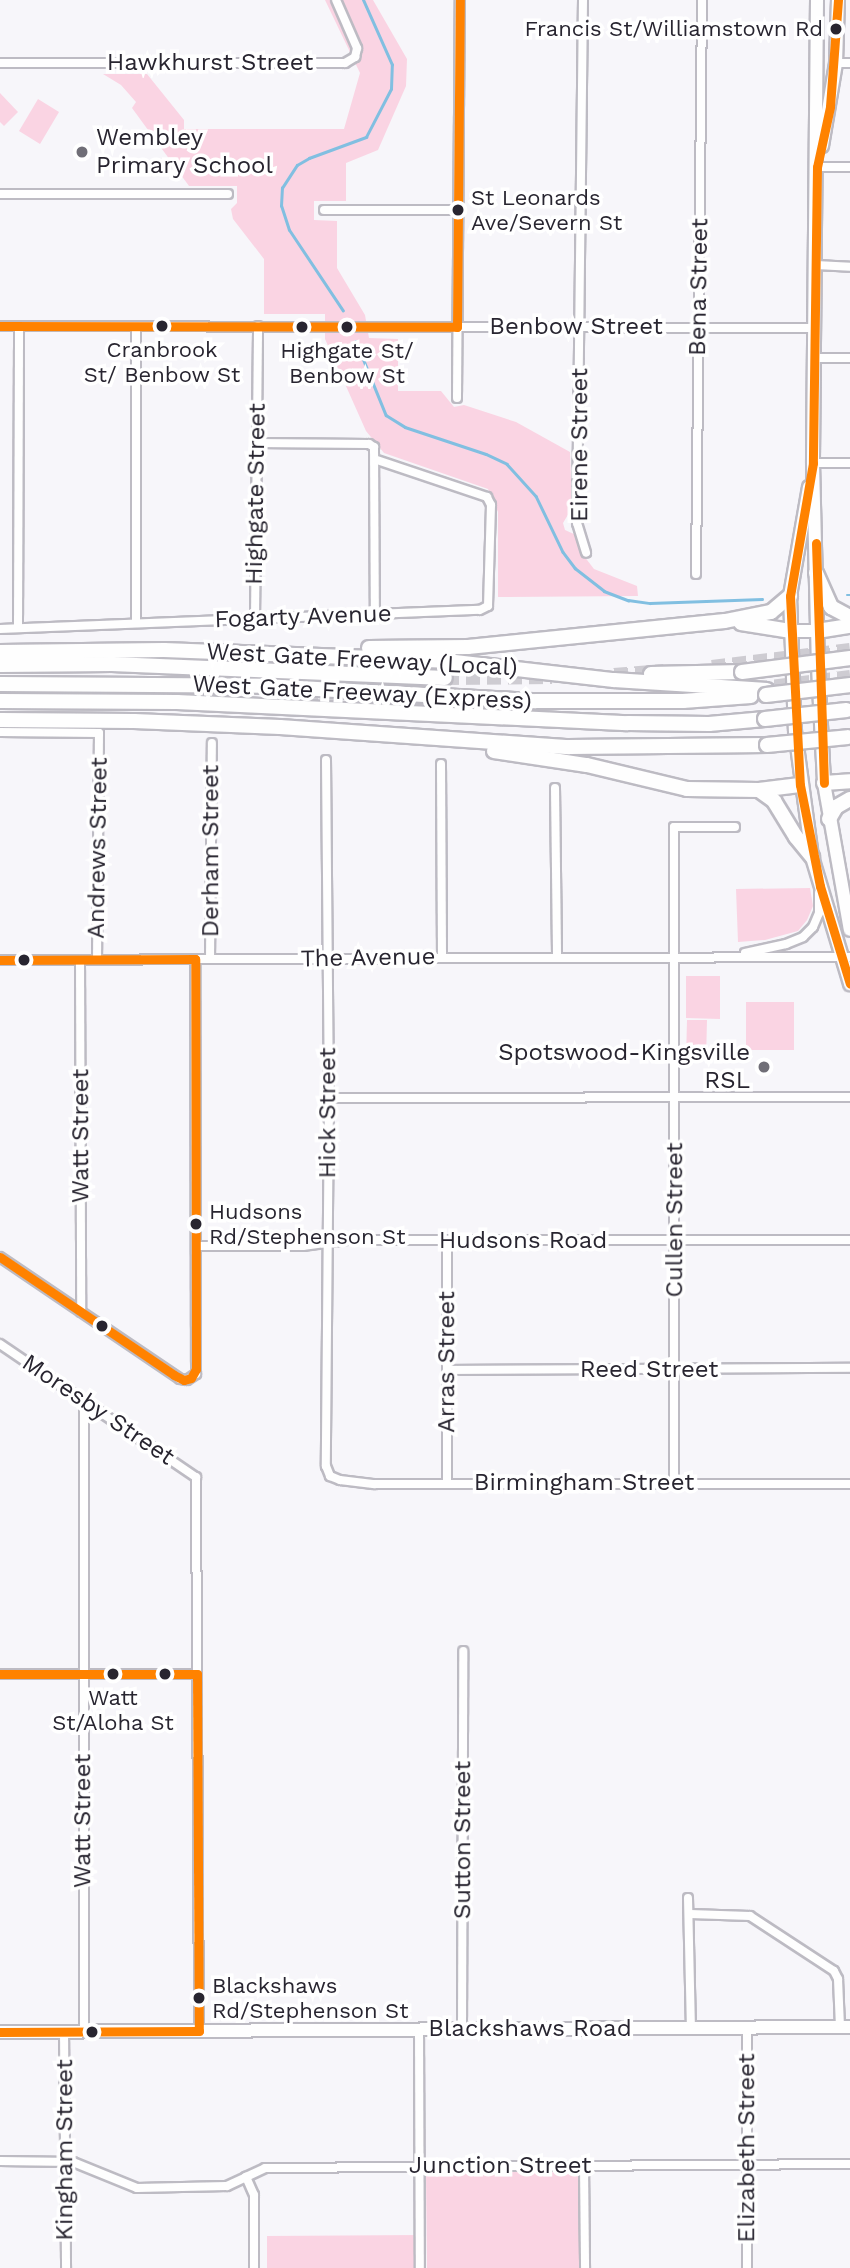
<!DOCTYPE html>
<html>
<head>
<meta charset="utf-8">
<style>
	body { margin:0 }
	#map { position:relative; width:850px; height:2268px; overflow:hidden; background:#f7f6fa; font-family:"Work Sans",sans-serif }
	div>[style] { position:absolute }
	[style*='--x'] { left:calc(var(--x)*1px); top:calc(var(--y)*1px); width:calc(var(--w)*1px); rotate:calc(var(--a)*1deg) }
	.green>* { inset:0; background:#fad4e3 }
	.stream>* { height:2.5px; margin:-1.25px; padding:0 1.25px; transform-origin:1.25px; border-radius:1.25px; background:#81bfe1 }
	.highway-tunnel>* { height:14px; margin-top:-7px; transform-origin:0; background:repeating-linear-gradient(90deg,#ceccd2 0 14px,transparent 0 21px) }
	.roads { filter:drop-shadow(2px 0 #bdbbc3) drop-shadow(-2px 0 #bdbbc3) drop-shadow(0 2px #bdbbc3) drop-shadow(0 -2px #bdbbc3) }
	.street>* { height:8px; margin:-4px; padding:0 4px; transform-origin:4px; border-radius:4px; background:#fefefe }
	.secondary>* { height:12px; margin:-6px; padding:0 6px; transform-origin:6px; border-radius:6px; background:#fefefe }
	.primary>* { height:12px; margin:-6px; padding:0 6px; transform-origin:6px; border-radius:6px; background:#fefefe }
	.highway>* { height:14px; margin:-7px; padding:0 7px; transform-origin:7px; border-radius:7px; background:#fefefe }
	.bridges { filter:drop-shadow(2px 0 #bdbbc3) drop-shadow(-2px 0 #bdbbc3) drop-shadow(0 2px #bdbbc3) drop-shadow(0 -2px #bdbbc3) }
	.highway-bridge>* { height:14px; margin:-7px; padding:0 7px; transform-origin:7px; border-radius:7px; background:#fefefe }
	.bus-1>* { height:9px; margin:-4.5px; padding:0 4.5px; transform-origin:4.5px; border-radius:4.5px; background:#ff8200 }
	.bus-2>* { height:9px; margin:-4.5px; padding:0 4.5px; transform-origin:4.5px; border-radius:4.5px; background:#ff8200 }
	.dots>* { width:19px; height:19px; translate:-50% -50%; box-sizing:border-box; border:4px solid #fff; border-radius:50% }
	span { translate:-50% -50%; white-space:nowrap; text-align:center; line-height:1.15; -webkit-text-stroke:7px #fff; paint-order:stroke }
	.bus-label { font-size:22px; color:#282530 }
	.right { translate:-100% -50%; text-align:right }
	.left { translate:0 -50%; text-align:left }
	.street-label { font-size:24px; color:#282530 }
	.poi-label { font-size:24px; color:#282530 }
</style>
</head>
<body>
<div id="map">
	<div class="green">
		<div style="clip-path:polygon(325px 0,373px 0,407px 59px,406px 86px,378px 150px,346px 163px,346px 201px,314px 201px,314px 220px,337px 221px,337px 268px,365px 315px,369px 338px,398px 339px,398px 391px,441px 391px,454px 407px,464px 405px,516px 422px,570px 452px,572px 508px,563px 523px,565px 530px,576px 535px,584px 556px,594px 569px,637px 586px,638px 596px,498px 597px,498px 512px,488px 489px,384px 453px,366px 431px,325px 339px,325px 314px,264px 314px,264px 259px,233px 219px,231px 209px,237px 203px,237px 186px,189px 186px,132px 108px,136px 102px,121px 85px,103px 74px,147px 74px,184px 120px,184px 129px,344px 129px,360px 73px)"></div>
		<div style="clip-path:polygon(0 93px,18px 112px,4px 126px,0 122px)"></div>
		<div style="clip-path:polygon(38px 99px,59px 112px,40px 144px,19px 131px)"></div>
		<div style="clip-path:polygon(810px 888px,813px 906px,807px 920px,798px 931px,765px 940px,738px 942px,736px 889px)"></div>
		<div style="clip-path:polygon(686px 976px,720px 976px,720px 1019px,686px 1018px)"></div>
		<div style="clip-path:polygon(746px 1002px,794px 1002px,794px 1050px,746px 1050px)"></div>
		<div style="clip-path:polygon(687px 1020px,707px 1020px,706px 1060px,686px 1060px)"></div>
		<div style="clip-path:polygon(581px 2171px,582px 2268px,427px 2268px,426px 2172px)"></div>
		<div style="clip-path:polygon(420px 2235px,419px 2268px,267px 2268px,267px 2236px)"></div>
	</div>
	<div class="stream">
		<div style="--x:343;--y:311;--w:97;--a:-123.7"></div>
		<div style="--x:289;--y:230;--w:25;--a:-108"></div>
		<div style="--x:281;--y:206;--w:18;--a:-87"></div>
		<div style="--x:282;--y:188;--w:27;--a:-57"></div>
		<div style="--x:297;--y:165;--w:14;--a:-30"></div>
		<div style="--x:309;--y:158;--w:61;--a:-20.2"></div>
		<div style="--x:366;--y:137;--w:54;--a:-62.5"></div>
		<div style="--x:391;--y:89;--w:24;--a:-88"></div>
		<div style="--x:392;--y:65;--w:71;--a:-114"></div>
		<div style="--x:356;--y:341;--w:80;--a:67.9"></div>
		<div style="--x:386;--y:415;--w:22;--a:32"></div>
		<div style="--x:405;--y:427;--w:85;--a:18.4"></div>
		<div style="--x:486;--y:454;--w:23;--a:25"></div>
		<div style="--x:507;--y:464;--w:43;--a:47.8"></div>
		<div style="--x:536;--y:496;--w:62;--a:64.3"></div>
		<div style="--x:563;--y:552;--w:20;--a:53"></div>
		<div style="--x:575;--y:568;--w:37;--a:38"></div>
		<div style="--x:604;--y:591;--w:26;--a:21"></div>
		<div style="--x:628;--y:600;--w:22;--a:8"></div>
		<div style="--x:650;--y:603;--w:112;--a:-2"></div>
		<div style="--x:847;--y:595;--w:3;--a:0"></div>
	</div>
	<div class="highway-tunnel">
		<div style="--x:712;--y:667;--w:139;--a:-7"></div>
		<div style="--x:614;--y:675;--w:50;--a:-4.6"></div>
		<div style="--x:445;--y:678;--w:107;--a:-0.5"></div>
		<div style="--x:754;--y:689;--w:97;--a:-7.1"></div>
		<div style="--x:262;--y:699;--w:176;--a:2.6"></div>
		<div style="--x:438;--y:707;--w:69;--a:-1.7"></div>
	</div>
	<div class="roads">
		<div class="street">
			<div style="--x:583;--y:0;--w:523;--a:90.66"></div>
			<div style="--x:577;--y:523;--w:31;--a:73"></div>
			<div style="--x:0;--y:63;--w:345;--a:0"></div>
			<div style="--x:345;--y:63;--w:12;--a:-31"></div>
			<div style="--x:355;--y:57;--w:9;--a:-77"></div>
			<div style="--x:357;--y:48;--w:52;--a:-113.6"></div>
			<div style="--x:836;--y:63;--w:14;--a:0"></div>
			<div style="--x:817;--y:167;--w:33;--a:0"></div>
			<div style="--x:0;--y:194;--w:228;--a:0"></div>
			<div style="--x:324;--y:210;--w:135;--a:0"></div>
			<div style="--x:816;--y:265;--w:34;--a:3"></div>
			<div style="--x:0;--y:326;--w:815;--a:0.14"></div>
			<div style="--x:815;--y:358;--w:35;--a:0"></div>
			<div style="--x:457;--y:398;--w:398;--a:-89.6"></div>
			<div style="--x:257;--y:443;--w:112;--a:0.5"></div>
			<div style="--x:369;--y:444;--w:6;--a:31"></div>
			<div style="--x:374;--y:447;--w:167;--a:89.7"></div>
			<div style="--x:813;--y:463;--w:37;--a:0"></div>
			<div style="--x:696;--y:574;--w:574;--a:-89.4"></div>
			<div style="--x:255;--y:619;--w:293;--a:-89.4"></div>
			<div style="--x:136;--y:623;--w:297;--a:-90"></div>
			<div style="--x:18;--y:628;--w:302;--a:-89.8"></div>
			<div style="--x:0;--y:629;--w:480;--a:-2.3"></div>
			<div style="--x:480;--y:610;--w:9;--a:-27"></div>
			<div style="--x:488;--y:606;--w:101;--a:-88.3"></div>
			<div style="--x:491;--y:505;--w:9;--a:-117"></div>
			<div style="--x:487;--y:497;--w:116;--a:-161.4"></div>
			<div style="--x:0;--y:732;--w:99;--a:0.6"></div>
			<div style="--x:99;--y:733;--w:227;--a:90.5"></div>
			<div style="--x:326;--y:760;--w:338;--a:89.5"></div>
			<div style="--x:329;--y:1098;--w:368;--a:90.5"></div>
			<div style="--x:326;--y:1466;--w:11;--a:68"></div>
			<div style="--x:330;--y:1476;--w:11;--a:22"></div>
			<div style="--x:340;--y:1480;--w:35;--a:7"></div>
			<div style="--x:375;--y:1484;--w:475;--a:0"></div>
			<div style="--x:441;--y:764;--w:192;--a:89.7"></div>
			<div style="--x:555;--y:788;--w:168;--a:89.3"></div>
			<div style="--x:745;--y:953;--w:42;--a:-12.4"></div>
			<div style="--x:786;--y:944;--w:18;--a:-22"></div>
			<div style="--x:803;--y:937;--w:14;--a:-45"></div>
			<div style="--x:813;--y:927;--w:15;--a:-67"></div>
			<div style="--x:819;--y:913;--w:20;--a:-90"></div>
			<div style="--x:210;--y:959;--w:216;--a:-89.5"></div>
			<div style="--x:0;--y:960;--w:850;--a:-0.2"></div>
			<div style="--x:80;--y:960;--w:352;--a:89.8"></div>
			<div style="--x:329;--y:1098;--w:521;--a:-0.11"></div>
			<div style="--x:196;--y:1246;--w:107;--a:0"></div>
			<div style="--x:303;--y:1246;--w:44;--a:-7.8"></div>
			<div style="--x:347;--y:1240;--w:503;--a:0"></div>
			<div style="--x:0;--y:1257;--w:217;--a:34.1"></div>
			<div style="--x:180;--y:1379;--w:7;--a:8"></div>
			<div style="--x:187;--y:1380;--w:11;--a:-34"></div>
			<div style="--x:196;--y:1374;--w:415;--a:-90.1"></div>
			<div style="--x:0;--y:1344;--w:237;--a:34.2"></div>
			<div style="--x:196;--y:1477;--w:554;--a:89.69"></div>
			<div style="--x:447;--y:1370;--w:403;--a:-0.3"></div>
			<div style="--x:84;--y:1401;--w:630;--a:90"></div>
			<div style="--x:674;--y:1483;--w:656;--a:-90"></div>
			<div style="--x:674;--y:827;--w:61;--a:0"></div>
			<div style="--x:447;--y:1484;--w:243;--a:-90"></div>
			<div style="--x:0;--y:1674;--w:197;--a:0"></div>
			<div style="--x:688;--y:1898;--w:130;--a:88.7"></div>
			<div style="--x:690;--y:1914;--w:60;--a:1.9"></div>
			<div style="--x:750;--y:1916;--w:100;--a:33.2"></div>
			<div style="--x:834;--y:1971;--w:9;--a:63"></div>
			<div style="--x:838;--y:1979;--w:48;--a:87.6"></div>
			<div style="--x:747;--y:2028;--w:240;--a:90"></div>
			<div style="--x:419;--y:2029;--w:239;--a:89.8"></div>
			<div style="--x:462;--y:2029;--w:378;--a:-89.8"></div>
			<div style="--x:64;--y:2031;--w:237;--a:89.5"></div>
			<div style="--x:0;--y:2161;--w:73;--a:0.8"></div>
			<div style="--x:73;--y:2162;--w:69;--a:22.1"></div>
			<div style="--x:137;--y:2188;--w:90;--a:-1.3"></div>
			<div style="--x:227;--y:2186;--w:21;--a:-25"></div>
			<div style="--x:584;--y:2166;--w:102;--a:89.4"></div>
			<div style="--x:254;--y:2268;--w:73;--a:-90"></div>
			<div style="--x:254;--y:2195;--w:20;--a:-114"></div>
			<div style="--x:246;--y:2177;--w:21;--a:-25"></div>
			<div style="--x:265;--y:2168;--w:585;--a:-0.39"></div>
		</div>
		<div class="secondary">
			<div style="--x:0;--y:2032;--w:850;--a:-0.34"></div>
		</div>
		<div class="primary">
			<div style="--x:817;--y:0;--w:463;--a:90.5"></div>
			<div style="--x:813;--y:463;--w:204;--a:88.6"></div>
			<div style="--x:818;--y:667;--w:116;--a:87"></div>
			<div style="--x:824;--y:783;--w:149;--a:80"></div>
			<div style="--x:822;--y:146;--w:84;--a:-80.4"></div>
			<div style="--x:836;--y:63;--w:63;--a:-88.2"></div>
			<div style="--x:809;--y:487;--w:111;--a:99.9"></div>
			<div style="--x:790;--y:596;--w:135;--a:87.9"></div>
			<div style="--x:795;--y:731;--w:127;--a:82.3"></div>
			<div style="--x:812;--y:857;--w:133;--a:73.3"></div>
			<div style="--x:791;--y:631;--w:26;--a:0"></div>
		</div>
		<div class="highway">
			<div style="--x:816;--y:573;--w:37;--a:66"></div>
			<div style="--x:831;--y:607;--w:21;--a:28"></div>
			<div style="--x:741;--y:623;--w:51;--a:9.1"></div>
			<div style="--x:817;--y:631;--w:33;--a:-9"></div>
			<div style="--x:369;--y:648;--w:99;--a:-0.6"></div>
			<div style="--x:468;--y:647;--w:258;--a:-5.8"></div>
			<div style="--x:725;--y:621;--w:47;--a:-11.1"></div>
			<div style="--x:771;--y:612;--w:25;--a:-40"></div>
			<div style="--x:0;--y:652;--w:164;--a:-0.7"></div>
			<div style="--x:164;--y:650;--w:282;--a:2.2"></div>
			<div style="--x:446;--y:661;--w:169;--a:6.5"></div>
			<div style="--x:614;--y:680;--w:153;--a:3.7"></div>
			<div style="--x:0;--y:665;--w:112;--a:-0.5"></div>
			<div style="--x:112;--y:664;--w:333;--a:2.4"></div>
			<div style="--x:651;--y:674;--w:91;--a:-1.3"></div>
			<div style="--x:0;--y:684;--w:264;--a:0.4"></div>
			<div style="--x:264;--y:686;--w:272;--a:3.2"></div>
			<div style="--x:536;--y:701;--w:147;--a:0"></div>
			<div style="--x:683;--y:701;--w:68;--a:-4.2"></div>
			<div style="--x:0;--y:701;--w:177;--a:0.3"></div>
			<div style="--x:177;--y:702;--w:451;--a:2.7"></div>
			<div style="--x:628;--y:723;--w:81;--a:0.7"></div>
			<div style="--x:709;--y:724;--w:56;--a:-5.1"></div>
			<div style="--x:0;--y:720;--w:134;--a:0.4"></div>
			<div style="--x:134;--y:721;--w:146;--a:2.4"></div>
			<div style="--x:280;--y:727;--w:290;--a:4"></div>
			<div style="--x:569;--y:747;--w:198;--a:-0.6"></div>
			<div style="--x:494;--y:751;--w:94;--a:8.6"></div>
			<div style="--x:587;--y:765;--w:103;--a:13.5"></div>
			<div style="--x:687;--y:789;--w:72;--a:0.8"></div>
			<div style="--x:759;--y:790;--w:41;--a:-7"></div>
			<div style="--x:824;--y:783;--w:26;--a:-4"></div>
			<div style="--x:759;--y:790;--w:19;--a:36"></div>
			<div style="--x:774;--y:801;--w:42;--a:58.6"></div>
			<div style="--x:796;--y:837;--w:26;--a:51"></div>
			<div style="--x:829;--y:819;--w:14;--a:-60"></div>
			<div style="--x:836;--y:807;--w:16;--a:-30"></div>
		</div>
	</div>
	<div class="bridges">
		<div class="highway-bridge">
			<div style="--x:742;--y:672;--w:109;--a:-7.4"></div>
			<div style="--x:766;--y:695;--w:85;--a:-6.8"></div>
			<div style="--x:765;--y:719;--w:82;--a:-6.3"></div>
			<div style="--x:767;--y:745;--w:81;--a:-5.6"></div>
		</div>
	</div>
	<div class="bus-1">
		<div style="--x:0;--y:326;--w:457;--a:0.1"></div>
		<div style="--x:457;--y:327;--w:327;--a:-89.5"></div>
		<div style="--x:0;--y:960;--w:195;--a:-0.3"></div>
		<div style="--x:0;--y:1257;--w:210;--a:34.1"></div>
		<div style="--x:174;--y:1375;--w:11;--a:27"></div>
		<div style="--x:184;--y:1380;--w:7;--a:-16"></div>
		<div style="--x:191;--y:1378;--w:10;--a:-61"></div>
		<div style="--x:196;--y:1369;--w:410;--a:-90.1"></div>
		<div style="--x:0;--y:1674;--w:197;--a:0"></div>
		<div style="--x:197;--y:1674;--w:357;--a:89.7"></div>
		<div style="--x:0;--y:2032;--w:199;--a:-0.3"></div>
	</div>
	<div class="bus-2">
		<div style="--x:838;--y:0;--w:107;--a:94.3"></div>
		<div style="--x:830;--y:107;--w:61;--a:102.2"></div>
		<div style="--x:817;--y:167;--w:296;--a:90.8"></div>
		<div style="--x:813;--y:463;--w:135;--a:99.8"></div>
		<div style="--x:790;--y:596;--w:189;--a:87"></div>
		<div style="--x:800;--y:785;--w:103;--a:78.8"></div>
		<div style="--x:820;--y:886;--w:102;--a:73"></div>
		<div style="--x:816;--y:543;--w:240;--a:88.1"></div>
	</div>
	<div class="dots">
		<div style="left:836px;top:29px;background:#282530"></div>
		<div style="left:82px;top:152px;background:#706e77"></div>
		<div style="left:458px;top:210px;background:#282530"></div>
		<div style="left:162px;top:326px;background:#282530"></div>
		<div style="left:302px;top:327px;background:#282530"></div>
		<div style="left:347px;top:327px;background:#282530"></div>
		<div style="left:24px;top:960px;background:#282530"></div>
		<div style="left:764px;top:1067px;background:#706e77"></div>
		<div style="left:196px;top:1224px;background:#282530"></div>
		<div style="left:102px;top:1326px;background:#282530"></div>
		<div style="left:113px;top:1674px;background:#282530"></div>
		<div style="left:165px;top:1674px;background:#282530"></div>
		<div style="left:199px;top:1998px;background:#282530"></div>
		<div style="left:92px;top:2032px;background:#282530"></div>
	</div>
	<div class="bus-label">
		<span class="right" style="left:823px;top:29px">Francis St/Williamstown Rd</span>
		<span class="left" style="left:471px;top:210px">St Leonards<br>Ave/Severn St</span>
		<span style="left:162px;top:362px">Cranbrook<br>St/ Benbow St</span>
		<span style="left:347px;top:363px">Highgate St/<br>Benbow St</span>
		<span class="left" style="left:209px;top:1224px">Hudsons<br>Rd/Stephenson St</span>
		<span style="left:113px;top:1710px">Watt<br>St/Aloha St</span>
		<span class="left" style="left:212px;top:1998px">Blackshaws<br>Rd/Stephenson St</span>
	</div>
	<div class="street-label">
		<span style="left:210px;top:63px">Hawkhurst Street</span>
		<span style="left:699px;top:287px;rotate:-89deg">Bena Street</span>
		<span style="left:576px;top:327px">Benbow Street</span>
		<span style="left:580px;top:445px;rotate:-90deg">Eirene Street</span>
		<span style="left:256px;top:494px;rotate:-89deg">Highgate Street</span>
		<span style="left:303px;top:617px;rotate:-2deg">Fogarty Avenue</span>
		<span style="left:362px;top:660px;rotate:3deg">West Gate Freeway (Local)</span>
		<span style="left:362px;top:693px;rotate:3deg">West Gate Freeway (Express)</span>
		<span style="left:98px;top:848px;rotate:-89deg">Andrews Street</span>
		<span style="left:211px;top:851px;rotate:-90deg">Derham Street</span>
		<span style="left:368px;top:958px;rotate:-1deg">The Avenue</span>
		<span style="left:328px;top:1113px;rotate:-90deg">Hick Street</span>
		<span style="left:81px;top:1136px;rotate:-90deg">Watt Street</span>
		<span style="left:675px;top:1220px;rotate:-90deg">Cullen Street</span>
		<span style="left:523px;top:1241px">Hudsons Road</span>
		<span style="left:447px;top:1362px;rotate:-90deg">Arras Street</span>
		<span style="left:649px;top:1370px">Reed Street</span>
		<span style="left:98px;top:1410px;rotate:34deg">Moresby Street</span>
		<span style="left:584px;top:1483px">Birmingham Street</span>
		<span style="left:83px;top:1821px;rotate:-90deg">Watt Street</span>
		<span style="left:463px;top:1840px;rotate:-90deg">Sutton Street</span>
		<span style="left:530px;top:2029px">Blackshaws Road</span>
		<span style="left:747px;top:2148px;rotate:-90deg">Elizabeth Street</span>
		<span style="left:65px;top:2150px;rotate:-90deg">Kingham Street</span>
		<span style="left:500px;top:2166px">Junction Street</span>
	</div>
	<div class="poi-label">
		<span class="left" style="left:96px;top:152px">Wembley<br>Primary School</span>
		<span class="right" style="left:750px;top:1067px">Spotswood-Kingsville<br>RSL</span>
	</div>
</div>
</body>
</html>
